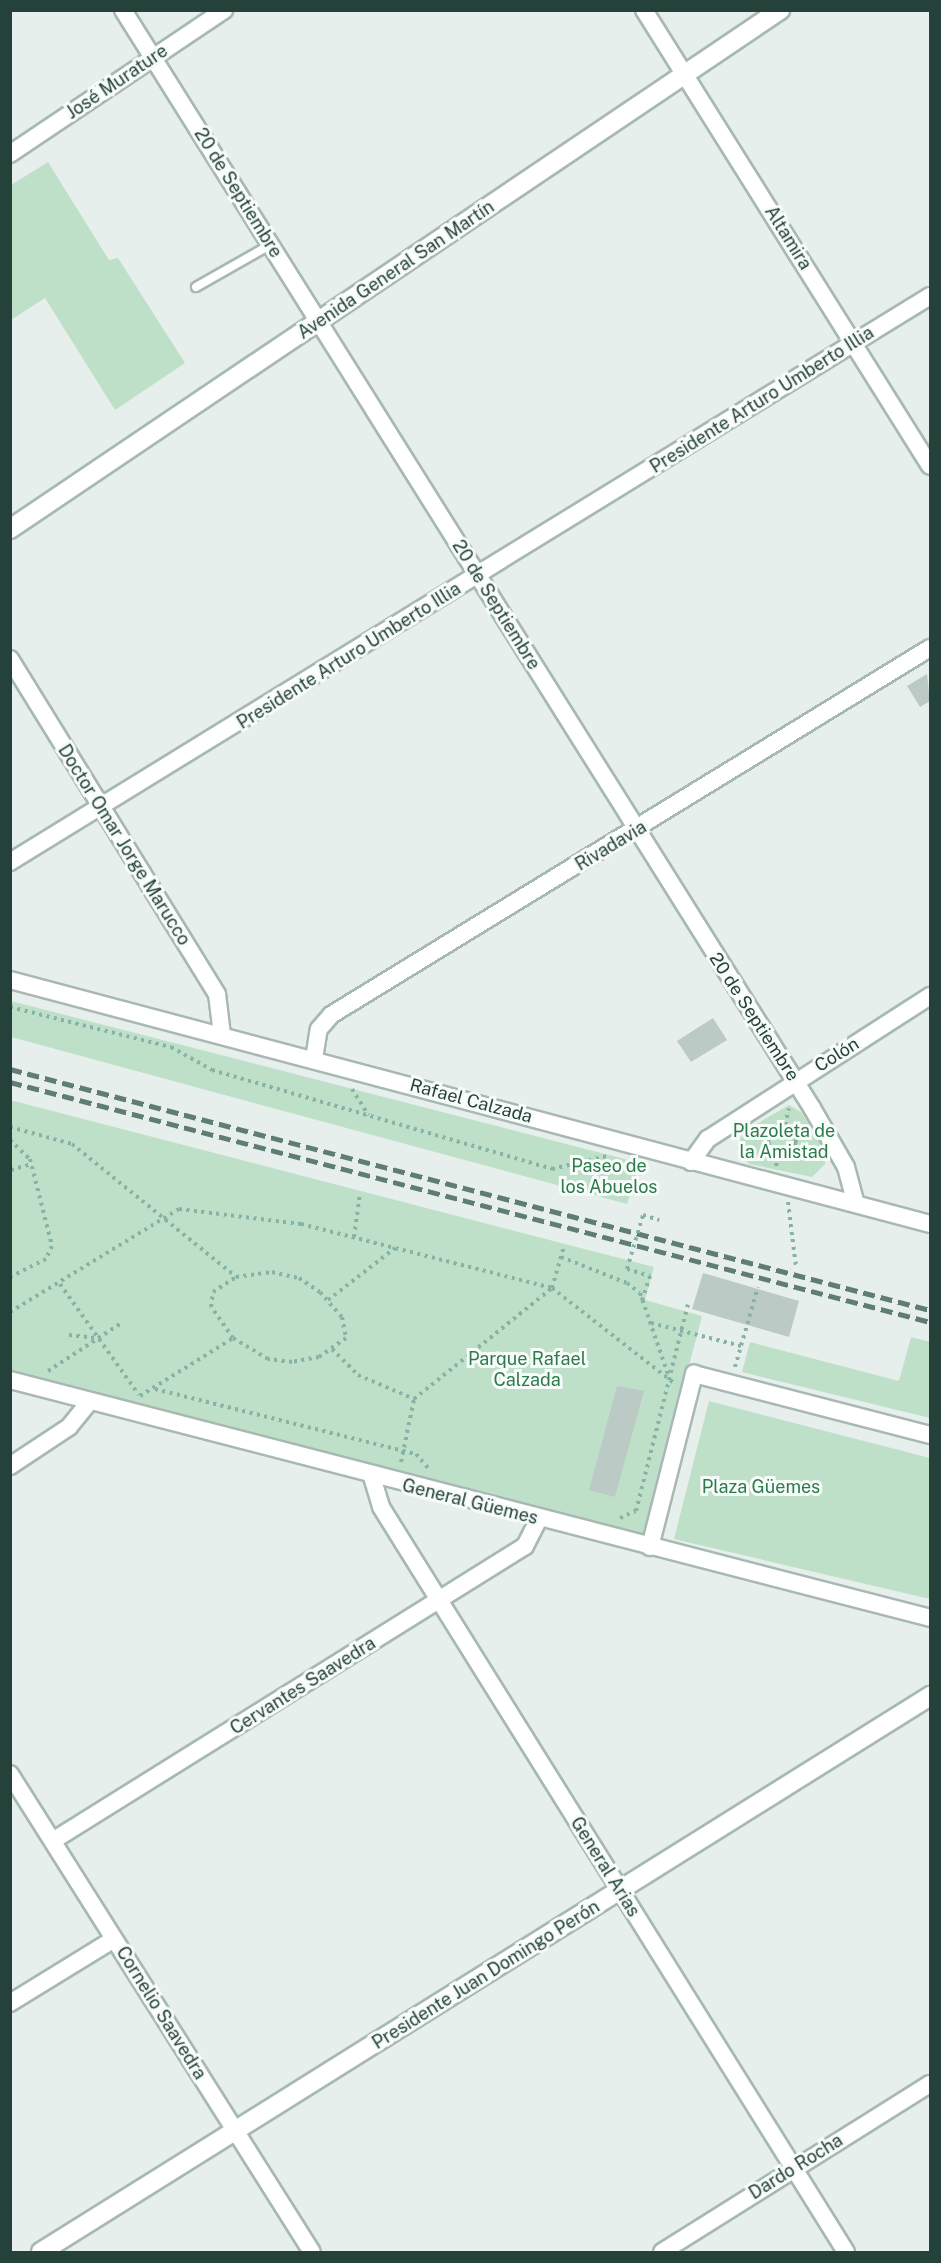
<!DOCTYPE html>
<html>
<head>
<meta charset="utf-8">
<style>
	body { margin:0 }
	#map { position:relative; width:941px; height:2263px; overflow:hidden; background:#e6efeb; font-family:"Public Sans",sans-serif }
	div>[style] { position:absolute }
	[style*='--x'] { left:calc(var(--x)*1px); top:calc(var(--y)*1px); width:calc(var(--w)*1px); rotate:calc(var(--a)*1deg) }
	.green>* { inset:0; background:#bfe0c8 }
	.building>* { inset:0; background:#bbcac4 }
	.path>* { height:4px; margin-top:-2px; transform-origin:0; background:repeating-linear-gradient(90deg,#86b3a5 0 3px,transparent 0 7.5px) }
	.path>.ring { margin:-2px; padding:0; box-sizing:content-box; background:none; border:4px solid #86b3a5; border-radius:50% }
	.roads { filter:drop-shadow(2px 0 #a8b8b2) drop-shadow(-2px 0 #a8b8b2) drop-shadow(0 2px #a8b8b2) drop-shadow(0 -2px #a8b8b2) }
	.service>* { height:8px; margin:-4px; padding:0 4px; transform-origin:4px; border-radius:4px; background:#fff }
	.minor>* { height:16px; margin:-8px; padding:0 8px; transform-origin:8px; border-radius:8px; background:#fff }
	.tertiary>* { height:18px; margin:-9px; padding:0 9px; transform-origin:9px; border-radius:9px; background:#fff }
	.secondary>* { height:18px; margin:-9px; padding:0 9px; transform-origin:9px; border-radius:9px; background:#fff }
	.rail>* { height:4.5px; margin-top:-2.25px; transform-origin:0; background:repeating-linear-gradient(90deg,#5f7d75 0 12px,transparent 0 18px) }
	.path-bridge>* { height:4px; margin-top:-2px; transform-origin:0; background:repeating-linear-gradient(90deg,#86b3a5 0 3px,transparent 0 7.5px) }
	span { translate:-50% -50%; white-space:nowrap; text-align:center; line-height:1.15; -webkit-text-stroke:6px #f7fbf9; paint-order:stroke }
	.street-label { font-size:18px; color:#24423a }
	.park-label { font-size:18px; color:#2d7a4b }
	.frame { position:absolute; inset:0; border:12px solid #24423a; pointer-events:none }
</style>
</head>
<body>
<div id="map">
	<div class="green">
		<div style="clip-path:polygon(48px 162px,109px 260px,118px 258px,185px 363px,115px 410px,45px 298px,11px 320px,11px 185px)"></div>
		<div style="clip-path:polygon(10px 1001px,11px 1001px,640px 1163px,627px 1204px,11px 1037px)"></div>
		<div style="clip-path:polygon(10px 1100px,654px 1267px,645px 1300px,702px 1316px,645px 1533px,633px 1535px,11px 1372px)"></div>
		<div style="clip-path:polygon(789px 1105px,801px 1112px,825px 1150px,825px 1164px,812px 1177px,749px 1164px,737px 1149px,743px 1132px)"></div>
		<div style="clip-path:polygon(911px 1337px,930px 1342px,930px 1418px,742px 1372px,750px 1342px,899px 1381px)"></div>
		<div style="clip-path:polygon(709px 1401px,930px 1458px,930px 1599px,674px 1539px)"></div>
	</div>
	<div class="building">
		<div style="clip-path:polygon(927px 674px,930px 701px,920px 707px,907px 686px)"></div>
		<div style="clip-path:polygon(713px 1018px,727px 1040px,691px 1062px,677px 1041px)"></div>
		<div style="clip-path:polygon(703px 1273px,799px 1301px,789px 1337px,692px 1309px)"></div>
		<div style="clip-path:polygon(617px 1386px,644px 1391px,615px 1497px,589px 1490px)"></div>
	</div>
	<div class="path">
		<div style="--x:10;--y:1007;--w:166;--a:14"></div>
		<div style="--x:171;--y:1047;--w:47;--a:29.3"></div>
		<div style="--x:212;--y:1070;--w:354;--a:16.2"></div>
		<div style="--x:552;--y:1169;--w:57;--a:-13.3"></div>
		<div style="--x:352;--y:1089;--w:31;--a:58"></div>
		<div class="ring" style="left:768px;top:1125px;width:24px;height:24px"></div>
		<div style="--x:785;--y:1125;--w:17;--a:-77"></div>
		<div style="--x:10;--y:1127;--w:64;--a:15.3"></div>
		<div style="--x:72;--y:1144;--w:211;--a:39"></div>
		<div style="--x:10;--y:1140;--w:28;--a:44"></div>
		<div style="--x:30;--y:1159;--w:90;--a:75.8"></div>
		<div style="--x:52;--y:1246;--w:14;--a:115"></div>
		<div style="--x:46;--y:1259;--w:40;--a:153.4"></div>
		<div style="--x:776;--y:1166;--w:14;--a:-78"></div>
		<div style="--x:11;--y:1170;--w:22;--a:-16"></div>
		<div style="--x:788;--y:1202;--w:65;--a:83"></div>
		<div style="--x:643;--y:1215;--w:17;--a:17"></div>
		<div style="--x:354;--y:1237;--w:43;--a:-82.1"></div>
		<div style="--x:561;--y:1257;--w:71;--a:21.5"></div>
		<div style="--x:627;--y:1283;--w:16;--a:38"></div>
		<div style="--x:640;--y:1293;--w:89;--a:71"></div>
		<div style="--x:627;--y:1269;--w:24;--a:17"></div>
		<div style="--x:650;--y:1276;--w:26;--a:108"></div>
		<div style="--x:272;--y:1272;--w:28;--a:13"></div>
		<div style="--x:299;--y:1278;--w:25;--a:34"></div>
		<div style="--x:320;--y:1292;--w:33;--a:49"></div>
		<div style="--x:342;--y:1317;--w:21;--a:79"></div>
		<div style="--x:346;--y:1338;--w:33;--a:145"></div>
		<div style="--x:319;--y:1357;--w:27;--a:170"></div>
		<div style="--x:292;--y:1362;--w:24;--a:-173"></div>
		<div style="--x:268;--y:1359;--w:41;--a:-149"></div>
		<div style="--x:233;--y:1338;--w:38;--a:-125"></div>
		<div style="--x:211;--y:1307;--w:15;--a:-82"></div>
		<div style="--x:213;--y:1292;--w:27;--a:-33"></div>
		<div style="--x:236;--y:1277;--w:36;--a:-8"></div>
		<div style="--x:60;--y:1284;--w:136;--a:54.6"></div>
		<div style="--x:328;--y:1300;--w:85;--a:-37.8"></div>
		<div style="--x:10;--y:1312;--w:198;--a:-31.4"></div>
		<div style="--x:179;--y:1209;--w:123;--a:7"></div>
		<div style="--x:301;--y:1224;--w:259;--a:14.3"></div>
		<div style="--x:552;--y:1288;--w:155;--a:37.9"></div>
		<div style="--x:651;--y:1323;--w:93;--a:14.3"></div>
		<div style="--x:69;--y:1335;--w:28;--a:6"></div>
		<div style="--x:332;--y:1349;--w:37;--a:45"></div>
		<div style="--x:358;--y:1375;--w:61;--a:23.2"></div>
		<div style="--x:735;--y:1367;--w:83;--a:-74"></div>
		<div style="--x:48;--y:1371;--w:90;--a:-33.2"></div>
		<div style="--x:155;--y:1389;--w:269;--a:14"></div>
		<div style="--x:416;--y:1454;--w:21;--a:49"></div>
		<div style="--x:140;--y:1396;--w:110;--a:-31.9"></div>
		<div style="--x:401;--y:1462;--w:64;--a:-78.3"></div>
		<div style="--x:414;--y:1399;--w:177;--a:-38.8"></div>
		<div style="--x:552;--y:1288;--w:44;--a:-74.1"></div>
		<div style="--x:620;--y:1518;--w:17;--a:-24"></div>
		<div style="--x:636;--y:1511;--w:213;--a:-75.9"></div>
	</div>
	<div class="roads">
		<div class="service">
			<div style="--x:196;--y:287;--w:85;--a:-29.6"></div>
		</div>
		<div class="minor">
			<div style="--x:123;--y:10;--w:1296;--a:57.89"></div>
			<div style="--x:812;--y:1108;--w:68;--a:60"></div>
			<div style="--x:846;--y:1167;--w:38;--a:75"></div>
			<div style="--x:644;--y:10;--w:538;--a:57.9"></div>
			<div style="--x:10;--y:154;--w:258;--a:-33.9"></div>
			<div style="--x:10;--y:659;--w:394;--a:58.3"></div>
			<div style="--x:217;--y:994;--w:41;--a:83"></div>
			<div style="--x:10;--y:862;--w:1080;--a:-31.6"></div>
			<div style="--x:10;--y:980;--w:952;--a:14.85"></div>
			<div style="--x:314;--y:1059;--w:30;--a:-81"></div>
			<div style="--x:319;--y:1029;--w:18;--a:-49"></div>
			<div style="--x:331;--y:1015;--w:702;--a:-31.5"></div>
			<div style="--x:691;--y:1162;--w:29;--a:-54"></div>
			<div style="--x:708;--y:1139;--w:264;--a:-32.8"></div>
			<div style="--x:10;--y:1380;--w:950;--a:14.5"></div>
			<div style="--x:10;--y:1466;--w:71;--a:-33.5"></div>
			<div style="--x:69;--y:1427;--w:33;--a:-51"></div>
			<div style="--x:372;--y:1477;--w:31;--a:73"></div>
			<div style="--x:381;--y:1507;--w:878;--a:58.03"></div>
			<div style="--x:650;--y:1547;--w:179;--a:-75.7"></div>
			<div style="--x:694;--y:1374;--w:244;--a:14.5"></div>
			<div style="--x:10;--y:1774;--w:565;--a:57.72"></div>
			<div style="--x:54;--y:1840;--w:555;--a:-31.97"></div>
			<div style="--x:525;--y:1546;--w:29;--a:-63"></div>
			<div style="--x:10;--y:2003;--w:122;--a:-31.6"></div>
			<div style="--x:662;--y:2252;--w:316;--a:-32.1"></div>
		</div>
		<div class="tertiary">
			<div style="--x:41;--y:2252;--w:1049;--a:-32.02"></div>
		</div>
		<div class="secondary">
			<div style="--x:10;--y:529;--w:929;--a:-33.98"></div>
		</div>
	</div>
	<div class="rail">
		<div style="--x:10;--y:1069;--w:951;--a:14.68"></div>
		<div style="--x:10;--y:1082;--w:951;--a:14.62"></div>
	</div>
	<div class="path-bridge">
		<div style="--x:627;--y:1269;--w:56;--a:-73.5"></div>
	</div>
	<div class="street-label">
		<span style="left:117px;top:82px;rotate:-34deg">José Murature</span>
		<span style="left:238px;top:193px;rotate:58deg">20 de Septiembre</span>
		<span style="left:788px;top:238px;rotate:58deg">Altamira</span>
		<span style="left:396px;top:270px;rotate:-34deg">Avenida General San Martín</span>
		<span style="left:762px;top:400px;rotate:-32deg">Presidente Arturo Umberto Illia</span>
		<span style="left:496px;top:605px;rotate:58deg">20 de Septiembre</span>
		<span style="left:349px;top:656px;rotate:-32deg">Presidente Arturo Umberto Illia</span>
		<span style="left:124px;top:845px;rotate:58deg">Doctor Omar Jorge Marucco</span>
		<span style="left:611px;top:846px;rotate:-31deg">Rivadavia</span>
		<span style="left:754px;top:1017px;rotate:57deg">20 de Septiembre</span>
		<span style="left:837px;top:1055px;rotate:-32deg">Colón</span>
		<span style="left:471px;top:1101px;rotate:15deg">Rafael Calzada</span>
		<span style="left:470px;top:1502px;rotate:14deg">General Güemes</span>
		<span style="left:303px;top:1686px;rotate:-32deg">Cervantes Saavedra</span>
		<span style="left:605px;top:1867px;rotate:58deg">General Arias</span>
		<span style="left:486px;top:1975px;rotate:-32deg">Presidente Juan Domingo Perón</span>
		<span style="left:161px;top:2013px;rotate:58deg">Cornelio Saavedra</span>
		<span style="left:796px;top:2167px;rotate:-32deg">Dardo Rocha</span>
	</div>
	<div class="park-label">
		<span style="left:784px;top:1142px">Plazoleta de<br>la Amistad</span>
		<span style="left:609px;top:1177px">Paseo de<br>los Abuelos</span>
		<span style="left:527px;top:1370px">Parque Rafael<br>Calzada</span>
		<span style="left:761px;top:1487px">Plaza Güemes</span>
	</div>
	<div class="frame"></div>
</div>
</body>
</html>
